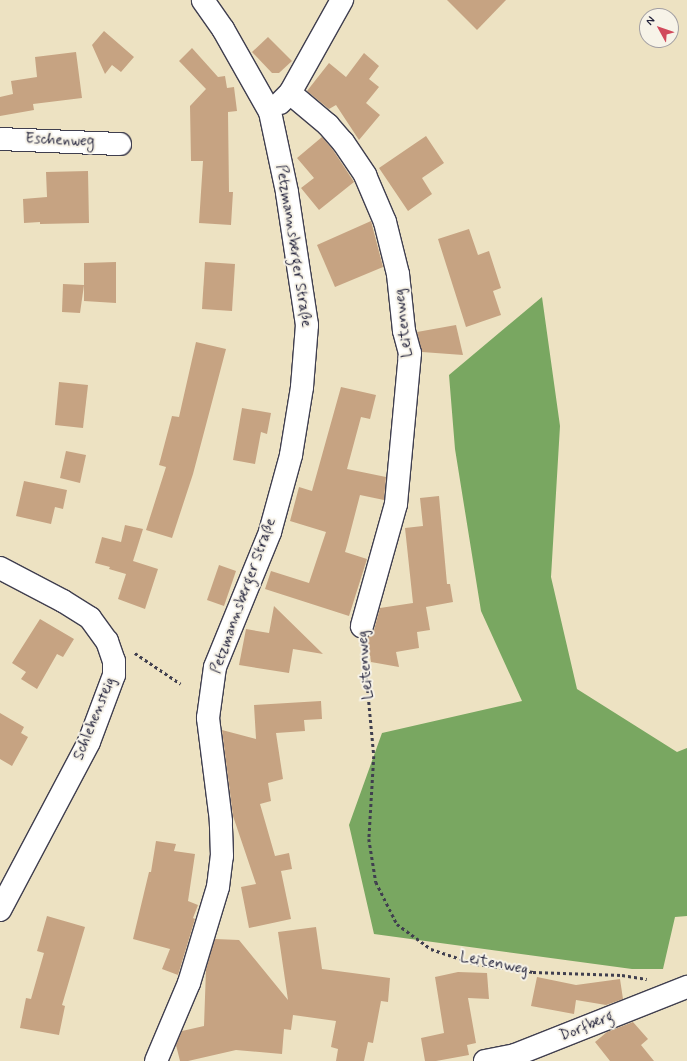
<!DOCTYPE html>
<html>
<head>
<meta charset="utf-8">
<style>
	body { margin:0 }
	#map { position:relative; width:687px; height:1061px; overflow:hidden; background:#ede2c2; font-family:Mynerve,sans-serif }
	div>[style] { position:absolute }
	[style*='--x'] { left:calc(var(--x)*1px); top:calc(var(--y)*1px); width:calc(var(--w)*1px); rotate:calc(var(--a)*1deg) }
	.forest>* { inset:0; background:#79a761 }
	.building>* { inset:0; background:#c6a382 }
	.path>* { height:2.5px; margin-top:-1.25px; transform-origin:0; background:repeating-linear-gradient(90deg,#403f4f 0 3px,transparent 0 6px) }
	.roads { filter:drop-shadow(1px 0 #403f4f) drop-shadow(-1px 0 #403f4f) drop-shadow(0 1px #403f4f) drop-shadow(0 -1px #403f4f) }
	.minor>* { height:22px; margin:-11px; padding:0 11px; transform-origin:11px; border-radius:11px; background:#fff }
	span { translate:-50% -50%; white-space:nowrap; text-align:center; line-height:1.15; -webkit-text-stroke:4px #f7f3e8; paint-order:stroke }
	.street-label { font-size:15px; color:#22223b }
	.north { position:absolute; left:639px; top:8px; width:40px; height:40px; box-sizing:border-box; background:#f7f3e8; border:1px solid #a29fa3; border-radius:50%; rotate:310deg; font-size:11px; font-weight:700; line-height:16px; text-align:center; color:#22223b }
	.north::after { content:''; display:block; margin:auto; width:14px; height:18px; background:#d1495b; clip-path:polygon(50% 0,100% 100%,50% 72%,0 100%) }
</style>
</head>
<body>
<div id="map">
	<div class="forest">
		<div style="clip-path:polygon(542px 297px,560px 426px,551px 577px,577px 689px,677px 752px,687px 748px,687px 916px,675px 917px,663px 969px,632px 969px,374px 934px,349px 825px,382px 733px,522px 701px,481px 611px,455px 449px,449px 375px)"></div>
	</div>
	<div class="building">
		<div style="clip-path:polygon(447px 0,506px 0,477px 30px)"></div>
		<div style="clip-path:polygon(104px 31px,134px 57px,121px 72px,112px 65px,105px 74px,92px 45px)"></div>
		<div style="clip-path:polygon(268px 37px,292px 61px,279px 73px,272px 73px,252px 52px)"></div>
		<div style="clip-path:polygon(192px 48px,218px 77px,225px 76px,227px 88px,234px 87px,237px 111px,228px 112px,229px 192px,233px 192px,231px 225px,199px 223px,203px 161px,191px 161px,190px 106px,206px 89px,179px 61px)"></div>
		<div style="clip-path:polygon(76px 52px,82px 98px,33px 104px,34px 110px,0 116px,0 97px,13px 94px,11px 81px,37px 77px,35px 57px)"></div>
		<div style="clip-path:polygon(364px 53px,379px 66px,369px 79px,379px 87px,366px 103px,380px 115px,359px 140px,336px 105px,329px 109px,307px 91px,329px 63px,346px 77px)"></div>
		<div style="clip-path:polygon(426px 136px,444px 163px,422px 178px,432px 194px,408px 211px,379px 168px)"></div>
		<div style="clip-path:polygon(322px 137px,333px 150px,354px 182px,319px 210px,301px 188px,314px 178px,297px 158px)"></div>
		<div style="clip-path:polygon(88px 171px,89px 223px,40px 224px,40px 222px,24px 223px,23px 199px,47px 197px,46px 172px)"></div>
		<div style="clip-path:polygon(371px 221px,383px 267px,335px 287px,317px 245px)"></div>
		<div style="clip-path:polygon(469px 229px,478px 255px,489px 251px,501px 288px,493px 291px,501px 315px,466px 327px,438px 239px)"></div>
		<div style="clip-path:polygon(116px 262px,116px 303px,84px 301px,84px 263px)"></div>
		<div style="clip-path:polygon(205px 262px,235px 264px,232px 311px,202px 309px)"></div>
		<div style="clip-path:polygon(63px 284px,84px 285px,80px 313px,62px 312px)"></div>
		<div style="clip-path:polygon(456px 325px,463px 355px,422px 352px,417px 332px)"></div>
		<div style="clip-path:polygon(196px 342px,226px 349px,193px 474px,172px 538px,146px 530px,166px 467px,159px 465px,172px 416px,179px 417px)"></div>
		<div style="clip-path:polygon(59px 382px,88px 385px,83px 428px,55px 425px)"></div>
		<div style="clip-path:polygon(341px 387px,376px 395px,370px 419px,361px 417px,347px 469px,386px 477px,384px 500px,360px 495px,347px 545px,345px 552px,367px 559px,349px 616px,265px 589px,271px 571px,309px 583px,326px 532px,290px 521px,299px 487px,312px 491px)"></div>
		<div style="clip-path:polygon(242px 408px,271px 413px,267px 434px,261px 432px,255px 464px,233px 460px)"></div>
		<div style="clip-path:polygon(66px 451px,86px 455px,80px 483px,60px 478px)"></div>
		<div style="clip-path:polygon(24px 481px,67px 490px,63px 509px,55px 507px,51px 524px,16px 516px)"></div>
		<div style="clip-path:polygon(439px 496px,447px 584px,450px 584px,453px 602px,426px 607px,430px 630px,417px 632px,419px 648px,396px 652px,399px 667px,371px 662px,367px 637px,374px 630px,380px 608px,413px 603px,405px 528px,423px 526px,420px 498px)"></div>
		<div style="clip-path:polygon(125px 525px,143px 529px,133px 561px,158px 569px,145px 609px,118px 599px,126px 574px,109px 569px,110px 567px,95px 563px,102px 537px,121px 542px)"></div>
		<div style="clip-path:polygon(219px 565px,236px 571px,224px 606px,207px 600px)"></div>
		<div style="clip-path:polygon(274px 606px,323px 654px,293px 649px,289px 673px,239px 665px,246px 629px,269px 633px)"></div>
		<div style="clip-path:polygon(40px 619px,74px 639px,63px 657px,57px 654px,37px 689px,21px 679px,26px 672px,12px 663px)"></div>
		<div style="clip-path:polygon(321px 701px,322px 719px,304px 720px,305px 731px,276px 733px,283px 779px,268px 783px,271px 801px,260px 804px,275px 856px,289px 853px,292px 869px,281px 871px,291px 919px,249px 928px,241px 887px,256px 884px,233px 816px,222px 730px,256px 739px,254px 705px)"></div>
		<div style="clip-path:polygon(0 713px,24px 727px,21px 733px,28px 737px,12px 766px,0 759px)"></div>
		<div style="clip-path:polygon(156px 841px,176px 844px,174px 851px,195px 854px,188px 901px,198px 905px,193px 918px,195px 919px,178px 975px,162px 969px,170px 949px,133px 939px,149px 872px,151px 872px)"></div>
		<div style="clip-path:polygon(47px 916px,85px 927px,62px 1005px,65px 1006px,59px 1035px,20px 1028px,26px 998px,31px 999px,44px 953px,37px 951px)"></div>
		<div style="clip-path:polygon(316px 927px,322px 969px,390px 978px,388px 1002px,381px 1001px,373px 1043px,368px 1042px,364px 1061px,336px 1061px,338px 1049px,331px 1047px,336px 1021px,293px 1015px,291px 1030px,284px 1029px,282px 1054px,236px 1050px,188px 1061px,180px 1061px,176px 1045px,182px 1031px,204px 1026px,206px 969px,215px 939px,239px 940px,288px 1000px,278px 932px)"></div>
		<div style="clip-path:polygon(458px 972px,487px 973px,489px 999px,468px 998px,476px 1043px,467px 1045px,469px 1055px,436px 1061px,425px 1061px,421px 1038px,444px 1033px,435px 977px)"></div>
		<div style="clip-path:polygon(537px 977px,576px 985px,620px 979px,623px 999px,606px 1005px,576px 1000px,574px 1014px,531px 1006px)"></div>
		<div style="clip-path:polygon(633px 1022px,648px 1039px,641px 1045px,654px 1061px,610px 1061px,595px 1042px,607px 1032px)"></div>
	</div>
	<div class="path">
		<div style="--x:364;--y:648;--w:108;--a:84.7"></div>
		<div style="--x:374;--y:756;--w:83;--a:93.4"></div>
		<div style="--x:369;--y:839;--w:44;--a:80.8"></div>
		<div style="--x:376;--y:882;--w:47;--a:63.4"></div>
		<div style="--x:397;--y:924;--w:42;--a:36.3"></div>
		<div style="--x:431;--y:949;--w:47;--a:18.4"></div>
		<div style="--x:476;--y:964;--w:58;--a:8"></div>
		<div style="--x:533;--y:972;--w:89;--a:1.9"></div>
		<div style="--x:622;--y:975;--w:25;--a:9"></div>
		<div style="--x:135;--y:653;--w:55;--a:34"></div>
	</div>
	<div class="roads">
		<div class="minor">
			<div style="--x:290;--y:93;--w:50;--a:40.1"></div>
			<div style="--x:328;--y:125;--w:23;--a:49"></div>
			<div style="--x:343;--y:142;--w:40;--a:56"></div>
			<div style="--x:365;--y:175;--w:51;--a:66.9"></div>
			<div style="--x:385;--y:222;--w:54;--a:76"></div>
			<div style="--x:398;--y:274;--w:57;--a:84"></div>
			<div style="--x:404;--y:331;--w:23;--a:75"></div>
			<div style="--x:410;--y:353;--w:152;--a:95.3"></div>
			<div style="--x:396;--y:504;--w:127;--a:105.6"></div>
			<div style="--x:280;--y:103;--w:14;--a:-45"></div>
			<div style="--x:290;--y:93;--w:107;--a:-60.8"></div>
			<div style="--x:0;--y:139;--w:120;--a:2.4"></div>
			<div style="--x:0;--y:568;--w:71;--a:27.6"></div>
			<div style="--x:63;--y:601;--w:32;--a:32"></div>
			<div style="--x:90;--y:618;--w:29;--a:54"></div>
			<div style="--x:107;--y:641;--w:21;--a:71"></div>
			<div style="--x:114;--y:661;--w:14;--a:90"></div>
			<div style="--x:114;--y:675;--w:72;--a:110.5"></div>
			<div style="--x:89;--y:742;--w:190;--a:117.9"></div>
			<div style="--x:156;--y:1061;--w:85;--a:-67.1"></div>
			<div style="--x:189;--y:983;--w:100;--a:-73.2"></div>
			<div style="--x:218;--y:887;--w:31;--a:-83"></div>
			<div style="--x:222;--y:856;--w:35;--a:-92"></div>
			<div style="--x:221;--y:821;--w:104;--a:-97.2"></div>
			<div style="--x:208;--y:718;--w:51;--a:-82.2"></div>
			<div style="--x:215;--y:667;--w:146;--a:-67.8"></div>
			<div style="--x:270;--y:532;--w:80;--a:-74.7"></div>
			<div style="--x:291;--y:455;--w:69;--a:-80.8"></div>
			<div style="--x:302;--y:387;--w:62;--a:-85.4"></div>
			<div style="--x:307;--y:325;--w:134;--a:-98.6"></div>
			<div style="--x:287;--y:192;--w:82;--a:-102"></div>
			<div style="--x:270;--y:112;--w:95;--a:-119.5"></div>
			<div style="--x:223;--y:29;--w:35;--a:-125"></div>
			<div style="--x:485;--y:1061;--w:31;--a:-11"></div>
			<div style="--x:515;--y:1055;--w:185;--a:-21.6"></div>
		</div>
	</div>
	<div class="street-label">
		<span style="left:60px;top:141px;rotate:2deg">Eschenweg</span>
		<span style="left:293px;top:246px;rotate:81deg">Petzmannsberger Straße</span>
		<span style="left:404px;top:323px;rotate:-97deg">Leitenweg</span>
		<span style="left:244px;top:596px;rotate:-70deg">Petzmannsberger Straße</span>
		<span style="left:366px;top:665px;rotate:-95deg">Leitenweg</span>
		<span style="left:95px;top:719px;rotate:-68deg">Schlehensteig</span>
		<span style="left:494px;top:964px;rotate:11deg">Leitenweg</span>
		<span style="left:587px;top:1027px;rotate:-22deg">Dorfberg</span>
	</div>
	<div class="north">N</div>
</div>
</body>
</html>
